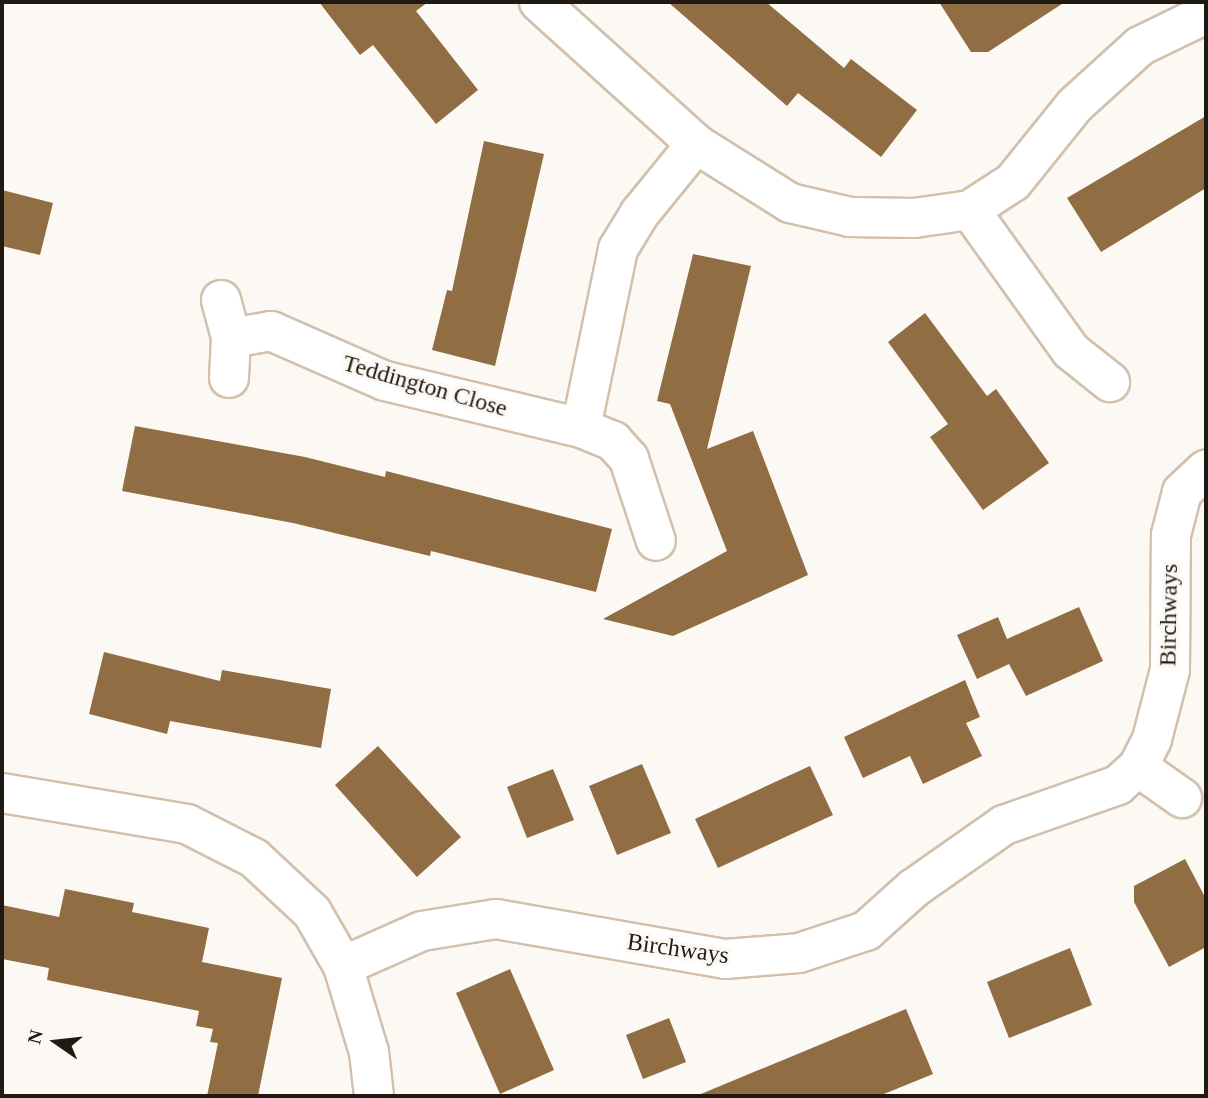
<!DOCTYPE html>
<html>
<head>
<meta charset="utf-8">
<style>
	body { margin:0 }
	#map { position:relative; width:1208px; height:1098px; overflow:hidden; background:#fcf8f4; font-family:"Times New Roman",serif }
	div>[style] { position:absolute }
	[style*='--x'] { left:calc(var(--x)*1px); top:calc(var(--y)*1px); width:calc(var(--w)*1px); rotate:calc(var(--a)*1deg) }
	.building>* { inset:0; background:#906d42 }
	.roads { filter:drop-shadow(2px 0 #d3c0ac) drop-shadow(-2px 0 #d3c0ac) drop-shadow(0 2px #d3c0ac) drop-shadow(0 -2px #d3c0ac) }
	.minor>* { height:38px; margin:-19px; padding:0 19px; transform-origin:19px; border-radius:19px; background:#fff }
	span { translate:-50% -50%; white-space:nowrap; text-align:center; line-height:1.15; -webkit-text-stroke:7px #fcf8f4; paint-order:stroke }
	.street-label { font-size:24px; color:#211a13 }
	.frame { position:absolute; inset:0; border:4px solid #211a13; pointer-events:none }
	.north { position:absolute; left:21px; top:1007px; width:70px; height:70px; -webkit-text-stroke:5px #fcf8f4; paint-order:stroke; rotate:284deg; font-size:19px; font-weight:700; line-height:28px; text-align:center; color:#211a13 }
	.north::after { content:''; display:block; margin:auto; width:24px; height:32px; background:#211a13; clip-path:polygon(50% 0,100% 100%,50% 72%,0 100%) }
</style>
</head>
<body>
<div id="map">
	<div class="building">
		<div style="clip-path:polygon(319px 2px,428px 2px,416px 11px,478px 90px,436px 124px,373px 45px,360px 55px)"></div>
		<div style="clip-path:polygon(668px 2px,766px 2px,844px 68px,851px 59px,917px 110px,881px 157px,798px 93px,787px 106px)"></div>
		<div style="clip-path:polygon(939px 2px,1065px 2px,988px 52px,971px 52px)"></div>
		<div style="clip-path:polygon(1206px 116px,1206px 188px,1101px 252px,1067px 198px)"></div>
		<div style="clip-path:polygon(484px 141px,544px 154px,495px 366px,432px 350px,447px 290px,452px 291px)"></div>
		<div style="clip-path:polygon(2px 190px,53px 203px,40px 255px,2px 246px)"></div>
		<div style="clip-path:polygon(693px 254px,751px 266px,707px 449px,753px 431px,808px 575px,673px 636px,603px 619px,727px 551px,670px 404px,657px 401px)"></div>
		<div style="clip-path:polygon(925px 313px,987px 396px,996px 389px,1049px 463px,983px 510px,930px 437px,948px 424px,888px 342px)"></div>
		<div style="clip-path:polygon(135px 426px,305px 457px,385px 477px,386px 471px,612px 529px,596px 592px,431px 551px,430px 556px,293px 523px,122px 491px)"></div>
		<div style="clip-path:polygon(1079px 607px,1103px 661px,1026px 696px,1009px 664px,977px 679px,957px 635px,998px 617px,1007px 639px)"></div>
		<div style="clip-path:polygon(104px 652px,220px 681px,222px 670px,331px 689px,321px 748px,170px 721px,167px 734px,89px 714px)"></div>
		<div style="clip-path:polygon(965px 680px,980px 717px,966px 723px,982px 756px,923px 784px,910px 756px,863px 778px,844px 737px)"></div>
		<div style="clip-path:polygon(378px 746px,461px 837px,417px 877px,335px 785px)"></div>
		<div style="clip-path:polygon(642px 764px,671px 833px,617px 855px,589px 786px)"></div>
		<div style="clip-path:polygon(810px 766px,833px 815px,718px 868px,695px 819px)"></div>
		<div style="clip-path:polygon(553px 769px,574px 820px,527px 838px,507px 787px)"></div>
		<div style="clip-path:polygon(1185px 859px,1206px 899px,1206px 947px,1169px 967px,1134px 902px,1134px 886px)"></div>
		<div style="clip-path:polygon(65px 889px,134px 903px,132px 912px,209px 928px,202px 962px,282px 978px,258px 1096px,207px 1096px,218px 1043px,210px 1042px,213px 1029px,196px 1026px,199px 1011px,47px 980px,49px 968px,2px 959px,2px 905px,59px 917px)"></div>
		<div style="clip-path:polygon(1070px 948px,1092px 1005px,1009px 1038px,987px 982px)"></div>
		<div style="clip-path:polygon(510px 969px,554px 1070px,500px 1094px,456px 993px)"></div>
		<div style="clip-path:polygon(906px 1009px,933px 1074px,879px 1096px,696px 1096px)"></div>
		<div style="clip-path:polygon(669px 1018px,686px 1062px,643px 1079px,626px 1035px)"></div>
	</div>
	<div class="roads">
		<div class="minor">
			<div style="--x:539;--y:2;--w:212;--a:42.1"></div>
			<div style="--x:696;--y:144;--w:111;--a:32.1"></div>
			<div style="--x:790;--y:203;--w:62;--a:13.1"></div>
			<div style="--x:850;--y:217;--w:64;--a:0.9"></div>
			<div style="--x:914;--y:218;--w:57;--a:-8.1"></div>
			<div style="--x:970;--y:210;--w:51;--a:-33.1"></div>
			<div style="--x:1013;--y:182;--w:99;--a:-51.2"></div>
			<div style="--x:1075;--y:105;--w:88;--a:-42.2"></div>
			<div style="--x:1140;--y:46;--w:73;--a:-25.9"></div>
			<div style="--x:970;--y:210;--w:173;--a:54.4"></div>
			<div style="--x:1071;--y:351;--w:50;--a:38.5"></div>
			<div style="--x:221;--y:300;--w:39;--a:75"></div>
			<div style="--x:231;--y:338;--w:40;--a:92.9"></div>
			<div style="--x:231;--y:338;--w:41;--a:-9.9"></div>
			<div style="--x:271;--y:331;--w:124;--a:23.7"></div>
			<div style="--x:385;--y:381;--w:202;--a:13.5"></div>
			<div style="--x:581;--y:428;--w:183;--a:-78.3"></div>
			<div style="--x:618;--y:249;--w:42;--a:-58.6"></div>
			<div style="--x:640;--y:213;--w:89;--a:-50.9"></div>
			<div style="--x:581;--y:428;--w:35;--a:22"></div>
			<div style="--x:613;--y:441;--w:24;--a:48"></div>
			<div style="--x:629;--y:459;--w:86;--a:71.8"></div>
			<div style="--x:1138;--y:767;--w:54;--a:35.2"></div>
			<div style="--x:2;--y:793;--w:188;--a:9.5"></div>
			<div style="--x:187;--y:824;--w:75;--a:26.9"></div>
			<div style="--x:254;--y:858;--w:79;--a:43"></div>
			<div style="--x:312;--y:912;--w:62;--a:60.1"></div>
			<div style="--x:343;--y:966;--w:90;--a:73.2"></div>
			<div style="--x:369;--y:1052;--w:44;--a:83.5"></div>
			<div style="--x:343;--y:966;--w:86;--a:-23.9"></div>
			<div style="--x:422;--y:931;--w:75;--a:-9.2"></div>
			<div style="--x:496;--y:919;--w:232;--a:9.9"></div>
			<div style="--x:725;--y:959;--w:74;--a:-4.6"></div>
			<div style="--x:799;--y:953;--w:71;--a:-18.2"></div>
			<div style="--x:866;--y:931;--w:64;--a:-41.9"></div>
			<div style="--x:914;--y:888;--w:110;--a:-35"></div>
			<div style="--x:1004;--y:825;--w:121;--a:-19.3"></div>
			<div style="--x:1118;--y:785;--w:27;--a:-42"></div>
			<div style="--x:1138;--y:767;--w:31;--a:-63"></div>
			<div style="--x:1152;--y:739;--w:71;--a:-75.4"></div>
			<div style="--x:1170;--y:670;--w:135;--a:-89.6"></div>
			<div style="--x:1171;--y:535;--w:44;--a:-75.7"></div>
			<div style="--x:1182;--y:492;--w:33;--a:-43"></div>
		</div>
	</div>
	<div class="street-label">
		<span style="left:425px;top:386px;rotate:16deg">Teddington Close</span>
		<span style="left:1169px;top:615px;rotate:-89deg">Birchways</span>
		<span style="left:678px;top:949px;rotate:8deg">Birchways</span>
	</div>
	<div class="frame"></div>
	<div class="north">N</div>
</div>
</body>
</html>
